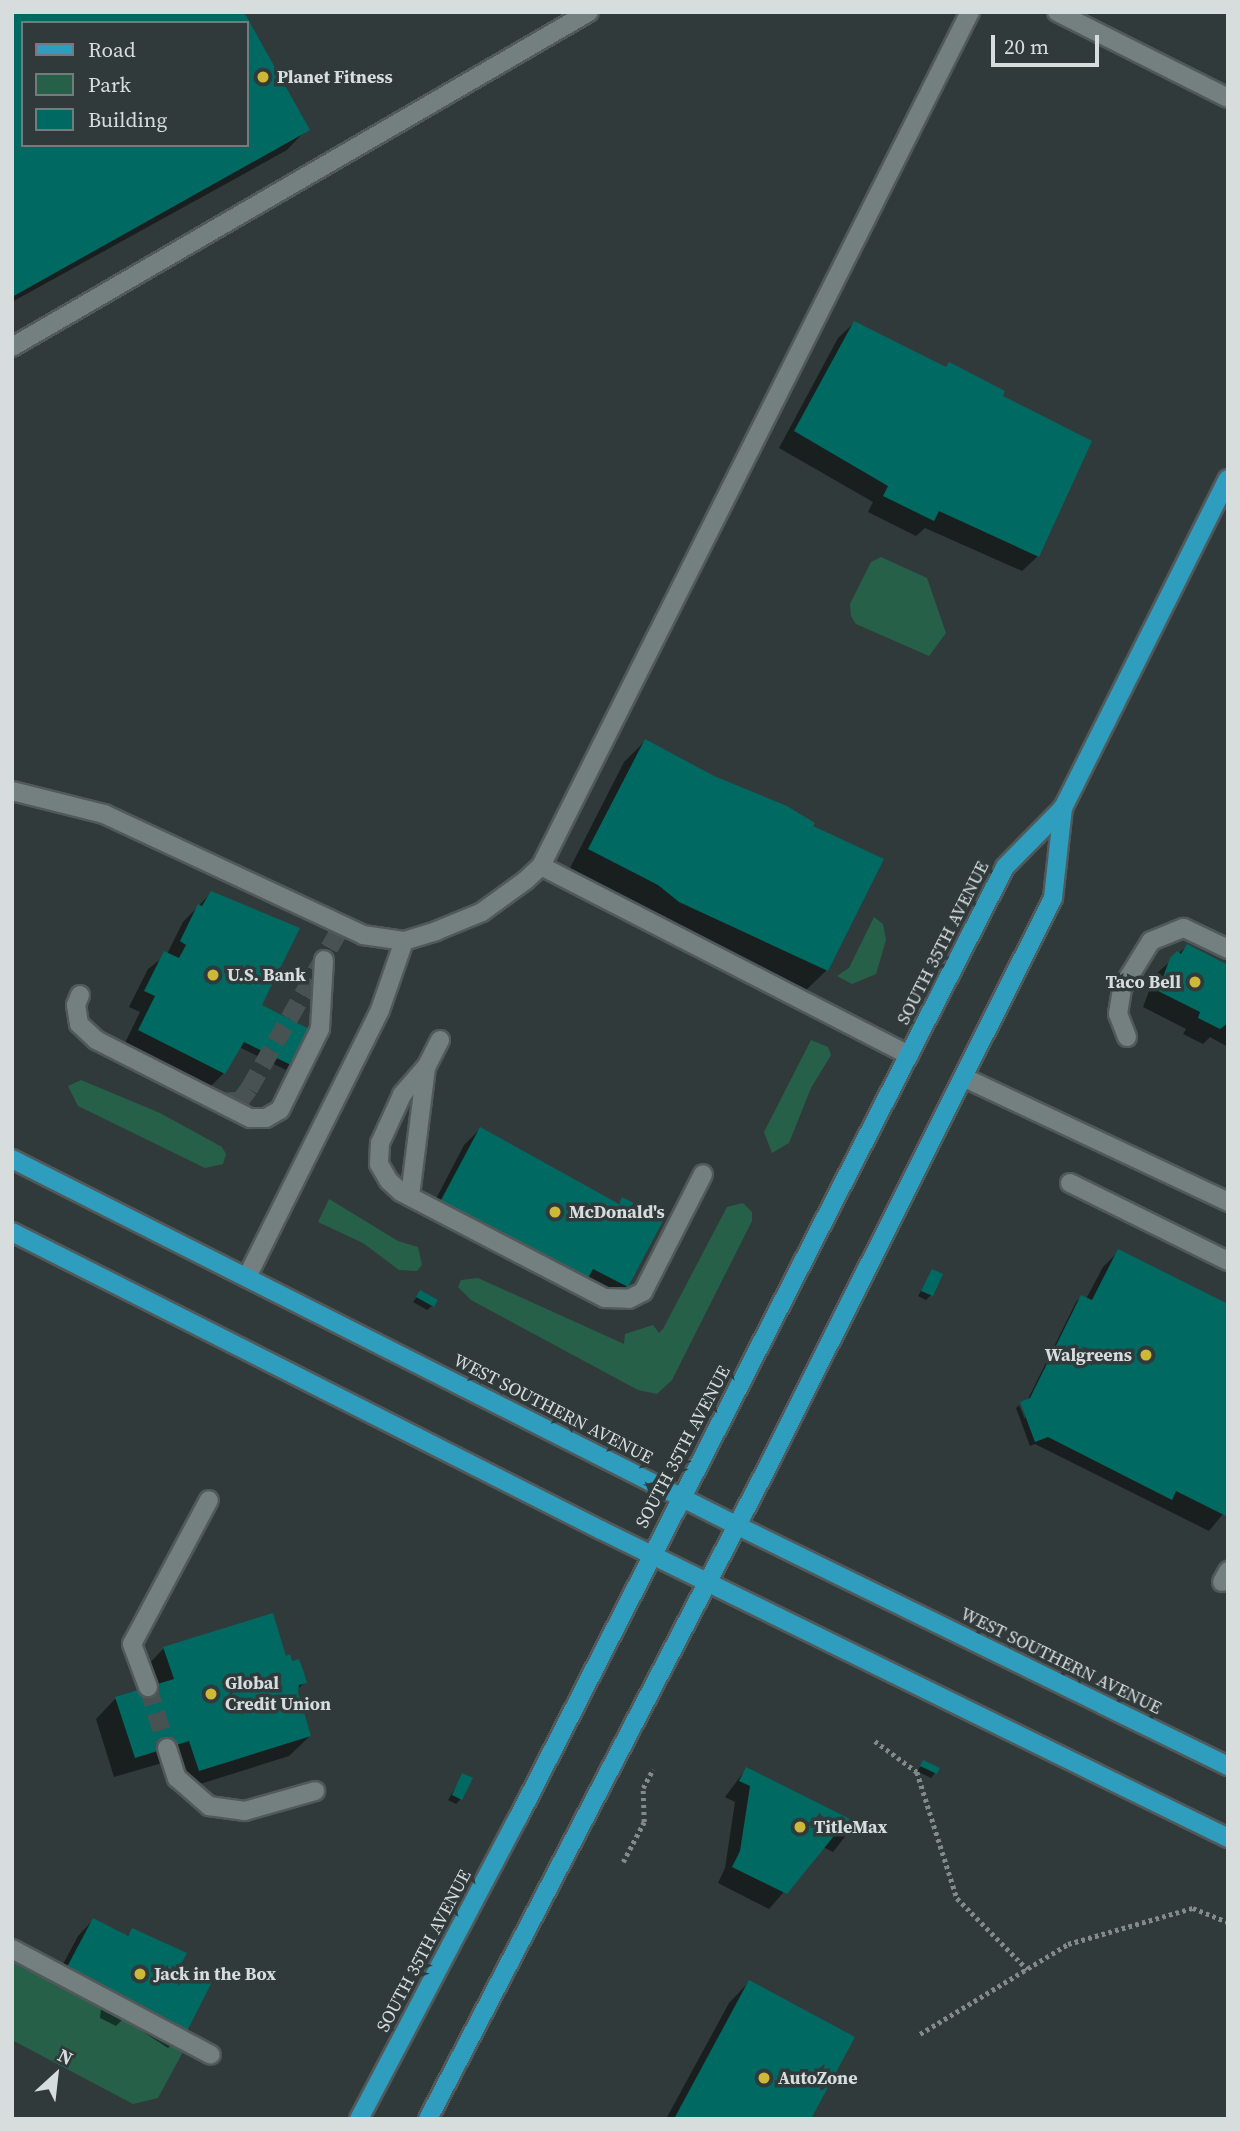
<!DOCTYPE html>
<html>
<head>
<meta charset="utf-8">
<style>
	body { margin:0 }
	#map { position:relative; width:1240px; height:2131px; overflow:hidden; background:#303a3b; font-family:"Source Serif 4",serif }
	div>[style] { position:absolute }
	[style*='--x'] { left:calc(var(--x)*1px); top:calc(var(--y)*1px); width:calc(var(--w)*1px); rotate:calc(var(--a)*1deg) }
	.green>* { inset:0; background:#276049 }
	.shadow>* { inset:0; background:#0007 }
	.building>* { inset:0; background:#006a62 }
	.minor-tunnel>* { height:18px; margin-top:-9px; transform-origin:0; background:repeating-linear-gradient(90deg,#495253 0 18px,transparent 0 27px) }
	.path>* { height:4.5px; margin-top:-2.25px; transform-origin:0; background:repeating-linear-gradient(90deg,#828a8b 0 3.5px,transparent 0 7px) }
	.roads { filter:drop-shadow(2px 0 #51595a) drop-shadow(-2px 0 #51595a) drop-shadow(0 2px #51595a) drop-shadow(0 -2px #51595a) }
	.minor>* { height:18px; margin:-9px; padding:0 9px; transform-origin:9px; border-radius:9px; background:#747f80 }
	.major>* { height:18px; margin:-9px; padding:0 9px; transform-origin:9px; border-radius:9px; background:#2e9dbe }
	.dots>* { width:19px; height:19px; translate:-50% -50%; box-sizing:border-box; border:4px solid #303a3b; border-radius:50% }
	span { translate:-50% -50%; white-space:nowrap; text-align:center; line-height:1.15; -webkit-text-stroke:7px #303a3b; paint-order:stroke }
	.poi-label { font-size:18px; color:#d7dcdd; font-weight:700 }
	.left { translate:0 -50%; text-align:left }
	.right { translate:-100% -50%; text-align:right }
	.street-label { font-size:18px; color:#d7dcdd }
	.frame { position:absolute; inset:0; border:14px solid #d7dcdd; pointer-events:none }
	.legend { position:absolute; left:21px; top:21px; width:228px; height:126px; box-sizing:border-box; background:#303a3b; border:2px solid #737b7c; margin:0; padding:9px 12px; list-style:none; font-size:21px; color:#d7dcdd }
	.legend li { display:flex; align-items:center; gap:14px; height:35px }
	.legend b { width:35px; border:2px solid #737b7c }
	.north { position:absolute; left:21px; top:2040px; width:70px; height:70px; -webkit-text-stroke:5px #303a3b; paint-order:stroke; rotate:27deg; font-size:19px; font-weight:700; line-height:28px; text-align:center; color:#d7dcdd }
	.north::after { content:''; display:block; margin:auto; width:24px; height:32px; background:#d7dcdd; clip-path:polygon(50% 0,100% 100%,50% 72%,0 100%) }
	.scale { position:absolute; left:991px; top:35px; width:108px; height:32px; box-sizing:border-box; border:4px solid #d7dcdd; border-top:0; padding-left:9px; font-size:21px; line-height:24px; white-space:nowrap; color:#d7dcdd; -webkit-text-stroke:5px #303a3b; paint-order:stroke }
</style>
</head>
<body>
<div id="map">
	<div class="green">
		<div style="clip-path:polygon(881px 557px,927px 578px,946px 633px,929px 656px,856px 624px,851px 616px,850px 604px,871px 562px)"></div>
		<div style="clip-path:polygon(874px 917px,883px 924px,886px 940px,876px 974px,852px 984px,837px 976px,849px 968px)"></div>
		<div style="clip-path:polygon(811px 1040px,828px 1047px,831px 1055px,811px 1088px,789px 1143px,772px 1153px,764px 1132px)"></div>
		<div style="clip-path:polygon(81px 1080px,160px 1113px,222px 1147px,226px 1154px,223px 1164px,205px 1168px,78px 1106px,68px 1086px)"></div>
		<div style="clip-path:polygon(329px 1199px,398px 1241px,418px 1247px,422px 1265px,417px 1271px,399px 1270px,363px 1243px,318px 1222px)"></div>
		<div style="clip-path:polygon(743px 1203px,752px 1212px,752px 1221px,672px 1380px,657px 1394px,638px 1390px,471px 1300px,458px 1287px,461px 1280px,478px 1278px,624px 1344px,625px 1334px,653px 1325px,659px 1333px,663px 1329px,727px 1207px)"></div>
		<div style="clip-path:polygon(12px 1957px,184px 2050px,158px 2098px,133px 2104px,12px 2040px)"></div>
	</div>
	<div class="shadow">
		<div style="clip-path:polygon(evenodd,12px 12px,242px 12px,307px 129px,287px 150px,12px 302px,12px 12px,23px 23px,247px 23px,247px 145px,23px 145px,23px 23px)"></div>
		<div style="clip-path:polygon(854px 323px,1001px 397px,1038px 556px,1022px 571px,925px 528px,916px 536px,868px 512px,873px 502px,779px 448px,838px 338px)"></div>
		<div style="clip-path:polygon(645px 741px,827px 970px,806px 990px,569px 870px,624px 762px)"></div>
		<div style="clip-path:polygon(211px 893px,253px 1016px,309px 1030px,286px 1070px,237px 1046px,224px 1073px,208px 1089px,123px 1047px,140px 1012px,129px 1007px,148px 969px,167px 954px,183px 922px)"></div>
		<div style="clip-path:polygon(1187px 946px,1228px 968px,1228px 1047px,1210px 1037px,1203px 1044px,1183px 1034px,1186px 1029px,1143px 1007px,1155px 975px)"></div>
		<div style="clip-path:polygon(480px 1129px,617px 1205px,623px 1199px,627px 1286px,611px 1302px,579px 1285px,571px 1293px,426px 1218px,464px 1145px)"></div>
		<div style="clip-path:polygon(1119px 1251px,1228px 1306px,1228px 1508px,1209px 1531px,1035px 1444px,1030px 1446px,1016px 1408px,1019px 1405px,1025px 1419px,1027px 1401px,1076px 1302px,1081px 1297px,1086px 1299px,1103px 1267px)"></div>
		<div style="clip-path:polygon(933px 1271px,931px 1295px,926px 1300px,918px 1296px)"></div>
		<div style="clip-path:polygon(420px 1293px,432px 1306px,427px 1310px,413px 1302px)"></div>
		<div style="clip-path:polygon(164px 1648px,285px 1658px,305px 1682px,296px 1691px,310px 1736px,289px 1756px,178px 1791px,169px 1761px,114px 1777px,96px 1719px,116px 1698px,150px 1688px,144px 1669px)"></div>
		<div style="clip-path:polygon(924px 1762px,935px 1773px,931px 1778px,917px 1771px)"></div>
		<div style="clip-path:polygon(746px 1769px,855px 1824px,833px 1852px,823px 1847px,769px 1909px,718px 1883px,725px 1868px,735px 1802px,725px 1797px)"></div>
		<div style="clip-path:polygon(463px 1775px,461px 1799px,456px 1804px,448px 1800px)"></div>
		<div style="clip-path:polygon(93px 1920px,126px 1937px,133px 1930px,184px 2032px,168px 2048px,123px 2019px,116px 2026px,100px 2018px,101px 2008px,53px 1983px,78px 1936px)"></div>
		<div style="clip-path:polygon(749px 1982px,809px 2119px,666px 2119px,729px 2003px)"></div>
	</div>
	<div class="building">
		<div style="clip-path:polygon(evenodd,12px 12px,244px 12px,310px 130px,12px 297px,12px 12px,23px 23px,247px 23px,247px 145px,23px 145px,23px 23px)"></div>
		<div style="clip-path:polygon(854px 321px,946px 367px,949px 362px,1005px 391px,1003px 396px,1092px 441px,1039px 557px,939px 511px,934px 521px,883px 496px,888px 486px,794px 431px)"></div>
		<div style="clip-path:polygon(645px 739px,714px 776px,787px 806px,815px 823px,813px 826px,884px 859px,828px 971px,679px 902px,658px 885px,588px 849px)"></div>
		<div style="clip-path:polygon(211px 891px,300px 928px,262px 1005px,311px 1030px,293px 1066px,244px 1042px,225px 1074px,138px 1030px,155px 996px,144px 991px,164px 951px,179px 958px,186px 945px,180px 941px,198px 904px,202px 906px)"></div>
		<div style="clip-path:polygon(1187px 944px,1228px 965px,1228px 1023px,1220px 1029px,1198px 1018px,1200px 1012px,1158px 991px,1170px 958px,1177px 951px,1181px 954px)"></div>
		<div style="clip-path:polygon(480px 1127px,619px 1204px,622px 1197px,664px 1219px,628px 1287px,593px 1269px,588px 1278px,440px 1202px)"></div>
		<div style="clip-path:polygon(1118px 1249px,1228px 1304px,1226px 1516px,1176px 1491px,1172px 1500px,1048px 1437px,1035px 1442px,1020px 1402px,1030px 1398px,1081px 1295px,1092px 1300px)"></div>
		<div style="clip-path:polygon(932px 1269px,943px 1274px,933px 1296px,921px 1291px)"></div>
		<div style="clip-path:polygon(420px 1290px,438px 1300px,434px 1307px,416px 1297px)"></div>
		<div style="clip-path:polygon(273px 1613px,286px 1656px,290px 1654px,292px 1661px,299px 1659px,303px 1670px,307px 1683px,299px 1685px,298px 1692px,311px 1736px,199px 1771px,189px 1741px,135px 1758px,115px 1697px,174px 1679px,163px 1647px)"></div>
		<div style="clip-path:polygon(923px 1760px,940px 1768px,937px 1774px,920px 1766px)"></div>
		<div style="clip-path:polygon(746px 1767px,858px 1823px,851px 1837px,838px 1831px,787px 1894px,732px 1867px,740px 1851px,750px 1786px,739px 1781px)"></div>
		<div style="clip-path:polygon(462px 1773px,473px 1778px,462px 1800px,452px 1795px)"></div>
		<div style="clip-path:polygon(93px 1918px,128px 1936px,132px 1928px,187px 1953px,181px 1964px,213px 1980px,186px 2033px,169px 2025px,172px 2021px,67px 1967px)"></div>
		<div style="clip-path:polygon(749px 1980px,855px 2037px,811px 2119px,674px 2119px)"></div>
	</div>
	<div class="minor-tunnel">
		<div style="--x:218;--y:1102;--w:22;--a:-3"></div>
		<div style="--x:240;--y:1101;--w:15;--a:-53"></div>
		<div style="--x:249;--y:1089;--w:185;--a:-60.3"></div>
		<div style="--x:148;--y:1687;--w:64;--a:72.7"></div>
	</div>
	<div class="path">
		<div style="--x:875;--y:1741;--w:52;--a:36.4"></div>
		<div style="--x:917;--y:1772;--w:132;--a:72.4"></div>
		<div style="--x:957;--y:1898;--w:100;--a:45.4"></div>
		<div style="--x:623;--y:1862;--w:45;--a:-62.3"></div>
		<div style="--x:644;--y:1822;--w:34;--a:-92"></div>
		<div style="--x:643;--y:1788;--w:21;--a:-62"></div>
		<div style="--x:920;--y:2034;--w:173;--a:-31.3"></div>
		<div style="--x:1068;--y:1944;--w:130;--a:-16.1"></div>
		<div style="--x:1193;--y:1908;--w:38;--a:22"></div>
	</div>
	<div class="roads">
		<div class="minor">
			<div style="--x:1057;--y:12;--w:191;--a:26.7"></div>
			<div style="--x:12;--y:347;--w:667;--a:-30.14"></div>
			<div style="--x:12;--y:791;--w:95;--a:14"></div>
			<div style="--x:104;--y:814;--w:286;--a:25"></div>
			<div style="--x:363;--y:935;--w:41;--a:8.3"></div>
			<div style="--x:404;--y:941;--w:34;--a:-17"></div>
			<div style="--x:436;--y:931;--w:50;--a:-22.4"></div>
			<div style="--x:482;--y:912;--w:54;--a:-36"></div>
			<div style="--x:526;--y:880;--w:21;--a:-43"></div>
			<div style="--x:541;--y:866;--w:956;--a:-63.33"></div>
			<div style="--x:541;--y:866;--w:414;--a:27.2"></div>
			<div style="--x:80;--y:995;--w:11;--a:112"></div>
			<div style="--x:76;--y:1005;--w:19;--a:81"></div>
			<div style="--x:79;--y:1024;--w:23;--a:43"></div>
			<div style="--x:96;--y:1040;--w:173;--a:26.9"></div>
			<div style="--x:250;--y:1118;--w:16;--a:0"></div>
			<div style="--x:266;--y:1118;--w:16;--a:-30"></div>
			<div style="--x:280;--y:1110;--w:90;--a:-63.7"></div>
			<div style="--x:320;--y:1029;--w:69;--a:-86.7"></div>
			<div style="--x:1127;--y:1037;--w:25;--a:-111"></div>
			<div style="--x:1118;--y:1014;--w:26;--a:-81"></div>
			<div style="--x:1122;--y:988;--w:55;--a:-58.3"></div>
			<div style="--x:1151;--y:941;--w:35;--a:-22"></div>
			<div style="--x:1184;--y:928;--w:49;--a:25.5"></div>
			<div style="--x:440;--y:1040;--w:30;--a:117"></div>
			<div style="--x:426;--y:1067;--w:37;--a:131"></div>
			<div style="--x:402;--y:1095;--w:53;--a:114.6"></div>
			<div style="--x:380;--y:1143;--w:21;--a:93"></div>
			<div style="--x:379;--y:1164;--w:20;--a:60"></div>
			<div style="--x:389;--y:1181;--w:16;--a:43"></div>
			<div style="--x:401;--y:1192;--w:230;--a:27.5"></div>
			<div style="--x:605;--y:1298;--w:24;--a:2"></div>
			<div style="--x:629;--y:1299;--w:16;--a:-27"></div>
			<div style="--x:643;--y:1292;--w:132;--a:-63"></div>
			<div style="--x:965;--y:1078;--w:291;--a:25.2"></div>
			<div style="--x:1070;--y:1183;--w:176;--a:26.3"></div>
			<div style="--x:410;--y:1196;--w:130;--a:-82.9"></div>
			<div style="--x:247;--y:1277;--w:298;--a:-63.5"></div>
			<div style="--x:380;--y:1010;--w:73;--a:-70.8"></div>
			<div style="--x:1222;--y:1582;--w:13;--a:-61"></div>
			<div style="--x:148;--y:1687;--w:46;--a:-110.4"></div>
			<div style="--x:132;--y:1644;--w:163;--a:-61.9"></div>
			<div style="--x:167;--y:1748;--w:32;--a:72"></div>
			<div style="--x:177;--y:1778;--w:43;--a:41.2"></div>
			<div style="--x:209;--y:1806;--w:36;--a:8"></div>
			<div style="--x:245;--y:1811;--w:73;--a:-15.9"></div>
			<div style="--x:12;--y:1949;--w:225;--a:28"></div>
		</div>
		<div class="major">
			<div style="--x:12;--y:1159;--w:811;--a:26.82"></div>
			<div style="--x:736;--y:1525;--w:548;--a:26.1"></div>
			<div style="--x:12;--y:1232;--w:660;--a:26.84"></div>
			<div style="--x:601;--y:1530;--w:699;--a:26.16"></div>
			<div style="--x:359;--y:2119;--w:340;--a:-62.2"></div>
			<div style="--x:518;--y:1818;--w:1068;--a:-62.88"></div>
			<div style="--x:1005;--y:867;--w:83;--a:-45.5"></div>
			<div style="--x:1063;--y:808;--w:368;--a:-63.4"></div>
			<div style="--x:428;--y:2119;--w:730;--a:-62.49"></div>
			<div style="--x:765;--y:1472;--w:642;--a:-63.36"></div>
			<div style="--x:1053;--y:898;--w:91;--a:-83.7"></div>
		</div>
	</div>
	<div class="dots">
		<div style="left:263px;top:77px;background:#ceb837"></div>
		<div style="left:213px;top:975px;background:#ceb837"></div>
		<div style="left:1195px;top:982px;background:#ceb837"></div>
		<div style="left:555px;top:1212px;background:#ceb837"></div>
		<div style="left:1146px;top:1355px;background:#ceb837"></div>
		<div style="left:211px;top:1694px;background:#ceb837"></div>
		<div style="left:800px;top:1827px;background:#ceb837"></div>
		<div style="left:140px;top:1974px;background:#ceb837"></div>
		<div style="left:764px;top:2078px;background:#ceb837"></div>
	</div>
	<div class="poi-label">
		<span class="left" style="left:277px;top:77px">Planet Fitness</span>
		<span class="left" style="left:227px;top:975px">U.S. Bank</span>
		<span class="right" style="left:1181px;top:982px">Taco Bell</span>
		<span class="left" style="left:569px;top:1212px">McDonald's</span>
		<span class="right" style="left:1132px;top:1355px">Walgreens</span>
		<span class="left" style="left:225px;top:1694px">Global<br>Credit Union</span>
		<span class="left" style="left:814px;top:1827px">TitleMax</span>
		<span class="left" style="left:154px;top:1974px">Jack in the Box</span>
		<span class="left" style="left:778px;top:2078px">AutoZone</span>
	</div>
	<div class="street-label">
		<span style="left:943px;top:943px;rotate:-63deg">SOUTH 35TH AVENUE</span>
		<span style="left:553px;top:1409px;rotate:27deg">WEST SOUTHERN AVENUE</span>
		<span style="left:683px;top:1447px;rotate:-62deg">SOUTH 35TH AVENUE</span>
		<span style="left:1061px;top:1661px;rotate:26deg">WEST SOUTHERN AVENUE</span>
		<span style="left:424px;top:1951px;rotate:-62deg">SOUTH 35TH AVENUE</span>
	</div>
	<div class="frame"></div>
	<ul class="legend">
	<li><b style="height:9px;background:#2e9dbe"></b>Road</li>
	<li><b style="height:19px;background:#276049"></b>Park</li>
	<li><b style="height:19px;background:#006a62"></b>Building</li>
	</ul>
	<div class="north">N</div>
	<div class="scale">20 m</div>
</div>
</body>
</html>
